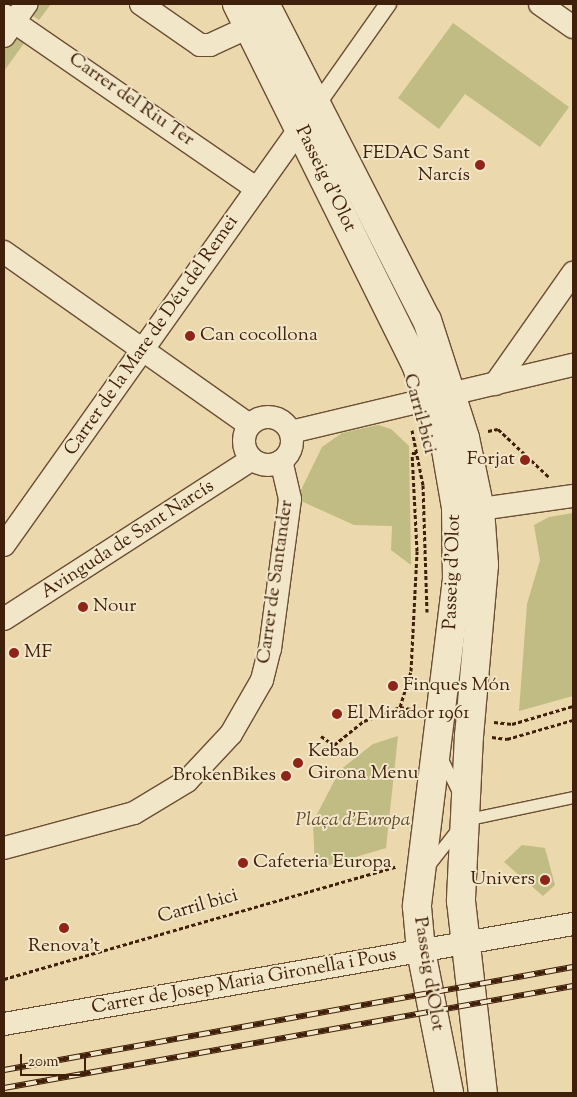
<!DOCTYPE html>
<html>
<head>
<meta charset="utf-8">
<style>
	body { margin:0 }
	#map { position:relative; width:577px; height:1097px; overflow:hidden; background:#ebd8ac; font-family:"Sorts Mill Goudy",serif }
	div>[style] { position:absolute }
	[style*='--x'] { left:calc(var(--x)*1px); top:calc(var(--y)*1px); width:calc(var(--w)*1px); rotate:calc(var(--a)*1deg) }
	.green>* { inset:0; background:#c0bc84 }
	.path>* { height:3px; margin-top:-1.5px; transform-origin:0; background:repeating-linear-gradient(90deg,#40200b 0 4px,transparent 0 6.5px) }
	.roads { filter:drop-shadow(1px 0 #6b4e33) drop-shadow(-1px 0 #6b4e33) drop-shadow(0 1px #6b4e33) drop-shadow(0 -1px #6b4e33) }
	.service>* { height:11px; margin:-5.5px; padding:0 5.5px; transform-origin:5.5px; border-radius:5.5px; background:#f2e6c9 }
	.pedestrian>* { height:16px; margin:-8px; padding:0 8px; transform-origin:8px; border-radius:8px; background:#f2e6c9 }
	.minor>* { height:22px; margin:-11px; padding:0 11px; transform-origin:11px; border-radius:11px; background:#f2e6c9 }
	.minor>.ring { margin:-11px; padding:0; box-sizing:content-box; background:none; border:22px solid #f2e6c9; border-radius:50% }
	.secondary>* { height:28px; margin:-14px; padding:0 14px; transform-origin:14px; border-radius:14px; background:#f2e6c9 }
	.rail>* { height:5.5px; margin-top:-2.75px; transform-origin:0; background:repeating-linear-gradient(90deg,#f2e6c9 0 11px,#40200b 0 22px); box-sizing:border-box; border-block:1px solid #40200b }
	.dots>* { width:14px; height:14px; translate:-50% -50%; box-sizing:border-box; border:2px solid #f2e6c9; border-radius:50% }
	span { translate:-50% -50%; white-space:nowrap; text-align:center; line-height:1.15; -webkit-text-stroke:4px #f2e6c9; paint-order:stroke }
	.street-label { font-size:19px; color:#40200b }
	.poi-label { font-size:19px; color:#40200b }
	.right { translate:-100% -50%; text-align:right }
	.left { translate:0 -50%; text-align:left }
	.park-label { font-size:19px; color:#604729; font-style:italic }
	.frame { position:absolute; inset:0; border:5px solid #40200b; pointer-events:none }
	.scale { position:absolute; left:20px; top:1054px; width:66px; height:22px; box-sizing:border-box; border:2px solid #40200b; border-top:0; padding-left:6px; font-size:15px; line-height:18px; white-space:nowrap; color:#40200b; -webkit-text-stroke:4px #f2e6c9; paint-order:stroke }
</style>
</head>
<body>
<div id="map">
	<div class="green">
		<div style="clip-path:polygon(31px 4px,51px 4px,39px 20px,26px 11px)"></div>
		<div style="clip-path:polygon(453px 23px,569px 107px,540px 147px,465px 94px,439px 129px,398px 98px)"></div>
		<div style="clip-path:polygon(11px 32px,25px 42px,4px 71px,4px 43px)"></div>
		<div style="clip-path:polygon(378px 425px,391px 429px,409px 446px,411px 565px,391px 550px,392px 526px,354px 525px,301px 501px,300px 492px,322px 447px,342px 433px)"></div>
		<div style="clip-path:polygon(573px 513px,573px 696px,519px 711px,527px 604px,540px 560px,534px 525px,549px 517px)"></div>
		<div style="clip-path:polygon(398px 736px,386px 848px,315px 869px,313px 822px,340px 770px,373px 744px)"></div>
		<div style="clip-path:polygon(522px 845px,545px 848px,555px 885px,543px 896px,504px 862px)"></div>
	</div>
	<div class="path">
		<div style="--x:412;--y:430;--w:56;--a:78.7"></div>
		<div style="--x:423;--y:485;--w:127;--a:88.2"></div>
		<div style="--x:488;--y:431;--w:10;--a:-11"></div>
		<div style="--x:498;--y:429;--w:70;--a:43.3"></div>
		<div style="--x:400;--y:707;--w:38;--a:-73"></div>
		<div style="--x:411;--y:671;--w:120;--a:-87.1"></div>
		<div style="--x:417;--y:551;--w:98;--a:-92.9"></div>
		<div style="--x:412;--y:453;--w:5;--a:0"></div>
		<div style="--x:494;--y:722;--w:18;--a:6"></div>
		<div style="--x:512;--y:724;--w:64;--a:-16.4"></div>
		<div style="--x:321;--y:736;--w:16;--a:35"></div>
		<div style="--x:334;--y:745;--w:38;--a:-39"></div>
		<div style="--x:364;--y:721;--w:39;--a:-21"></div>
		<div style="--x:400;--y:707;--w:16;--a:11"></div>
		<div style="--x:492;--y:737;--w:15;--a:8"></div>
		<div style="--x:507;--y:739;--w:69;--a:-16.1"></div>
		<div style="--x:4;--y:979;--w:409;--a:-16"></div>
	</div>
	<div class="roads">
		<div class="service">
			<div style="--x:441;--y:757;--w:41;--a:64.1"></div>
			<div style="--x:429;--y:865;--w:57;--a:-52.1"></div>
			<div style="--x:464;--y:820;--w:111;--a:-11.9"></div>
		</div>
		<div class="pedestrian">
			<div style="--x:316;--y:106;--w:125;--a:-54.8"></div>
		</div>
		<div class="minor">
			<div style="--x:141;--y:4;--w:72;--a:34.8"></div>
			<div style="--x:200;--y:45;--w:10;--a:0"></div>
			<div style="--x:210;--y:45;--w:43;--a:-24.8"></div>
			<div style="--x:540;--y:4;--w:40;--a:34.9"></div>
			<div style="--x:4;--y:15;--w:307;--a:34.5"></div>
			<div style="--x:4;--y:36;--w:39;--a:-55"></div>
			<div style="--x:4;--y:252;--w:300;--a:35.2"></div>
			<div style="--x:495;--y:384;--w:136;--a:-54.9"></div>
			<div class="ring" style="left:244px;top:417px;width:26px;height:26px"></div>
			<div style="--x:291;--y:432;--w:290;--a:-13.4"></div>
			<div style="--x:480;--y:509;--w:94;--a:-8"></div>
			<div style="--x:4;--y:545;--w:511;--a:-54.63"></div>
			<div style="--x:4;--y:619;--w:295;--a:-32.8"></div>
			<div style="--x:4;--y:848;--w:135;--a:-15.1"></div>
			<div style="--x:134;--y:813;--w:62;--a:-31.1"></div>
			<div style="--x:187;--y:781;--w:64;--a:-46.9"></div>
			<div style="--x:231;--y:734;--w:62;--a:-60.1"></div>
			<div style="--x:262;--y:680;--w:32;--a:-76"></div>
			<div style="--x:270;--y:649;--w:151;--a:-82.4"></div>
			<div style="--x:290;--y:499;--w:39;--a:-103"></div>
			<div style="--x:4;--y:1024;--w:578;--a:-9.97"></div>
		</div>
		<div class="secondary">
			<div style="--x:237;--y:4;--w:400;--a:63.6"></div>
			<div style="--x:415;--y:362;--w:87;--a:69.9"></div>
			<div style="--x:445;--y:444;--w:65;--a:80.2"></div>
			<div style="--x:456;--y:508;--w:71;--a:89.2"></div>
			<div style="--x:457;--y:579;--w:330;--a:97"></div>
			<div style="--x:417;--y:907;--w:44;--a:84.8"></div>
			<div style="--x:421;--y:951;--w:145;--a:78.8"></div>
			<div style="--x:265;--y:4;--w:355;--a:62.9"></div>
			<div style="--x:427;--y:320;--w:124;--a:72.1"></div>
			<div style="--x:465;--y:438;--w:73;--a:78.1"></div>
			<div style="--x:480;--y:509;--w:56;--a:85.9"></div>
			<div style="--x:484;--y:565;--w:171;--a:95"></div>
			<div style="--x:469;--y:735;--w:166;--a:92.8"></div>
			<div style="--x:461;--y:901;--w:193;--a:83.5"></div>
		</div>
	</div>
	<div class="rail">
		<div style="--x:4;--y:1070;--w:578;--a:-10.26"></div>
		<div style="--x:4;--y:1088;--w:578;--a:-10.16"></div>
	</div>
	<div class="dots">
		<div style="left:480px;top:165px;background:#8f2418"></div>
		<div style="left:190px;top:336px;background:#8f2418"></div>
		<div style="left:525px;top:460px;background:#8f2418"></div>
		<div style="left:83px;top:607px;background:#8f2418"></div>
		<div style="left:14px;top:653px;background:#8f2418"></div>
		<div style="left:393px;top:686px;background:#8f2418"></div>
		<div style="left:337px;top:714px;background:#8f2418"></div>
		<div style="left:298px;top:763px;background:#8f2418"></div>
		<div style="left:286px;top:776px;background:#8f2418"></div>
		<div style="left:243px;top:863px;background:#8f2418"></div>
		<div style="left:545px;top:880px;background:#8f2418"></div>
		<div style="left:64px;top:928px;background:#8f2418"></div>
	</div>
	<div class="street-label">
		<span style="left:131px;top:100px;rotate:35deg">Carrer del Riu Ter</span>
		<span style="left:325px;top:179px;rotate:64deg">Passeig d'Olot</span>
		<span style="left:152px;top:336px;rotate:-55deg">Carrer de la Mare de Déu del Remei</span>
		<span style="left:419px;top:414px;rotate:75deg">Carril bici</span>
		<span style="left:128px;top:540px;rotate:-33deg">Avinguda de Sant Narcís</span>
		<span style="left:453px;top:572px;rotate:-88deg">Passeig d'Olot</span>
		<span style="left:276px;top:582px;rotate:-82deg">Carrer de Santander</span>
		<span style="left:198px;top:907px;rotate:-16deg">Carril bici</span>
		<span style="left:428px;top:974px;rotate:81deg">Passeig d'Olot</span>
		<span style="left:244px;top:982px;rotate:-10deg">Carrer de Josep Maria Gironella i Pous</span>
	</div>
	<div class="poi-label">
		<span class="right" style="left:470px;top:165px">FEDAC Sant<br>Narcís</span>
		<span class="left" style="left:200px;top:336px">Can cocollona</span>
		<span class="right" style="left:515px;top:460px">Forjat</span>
		<span class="left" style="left:93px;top:607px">Nour</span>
		<span class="left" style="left:24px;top:653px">MF</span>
		<span class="left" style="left:403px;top:686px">Finques Món</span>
		<span class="left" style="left:347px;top:714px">El Mirador 1961</span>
		<span class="left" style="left:308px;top:763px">Kebab<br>Girona Menu</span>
		<span class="right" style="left:276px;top:776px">BrokenBikes</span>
		<span class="left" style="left:253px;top:863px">Cafeteria Europa</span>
		<span class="right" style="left:535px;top:880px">Univers</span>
		<span style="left:64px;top:947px">Renova't</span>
	</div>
	<div class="park-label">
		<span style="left:353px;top:821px">Plaça d'Europa</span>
	</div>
	<div class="frame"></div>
	<div class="scale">20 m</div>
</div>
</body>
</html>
